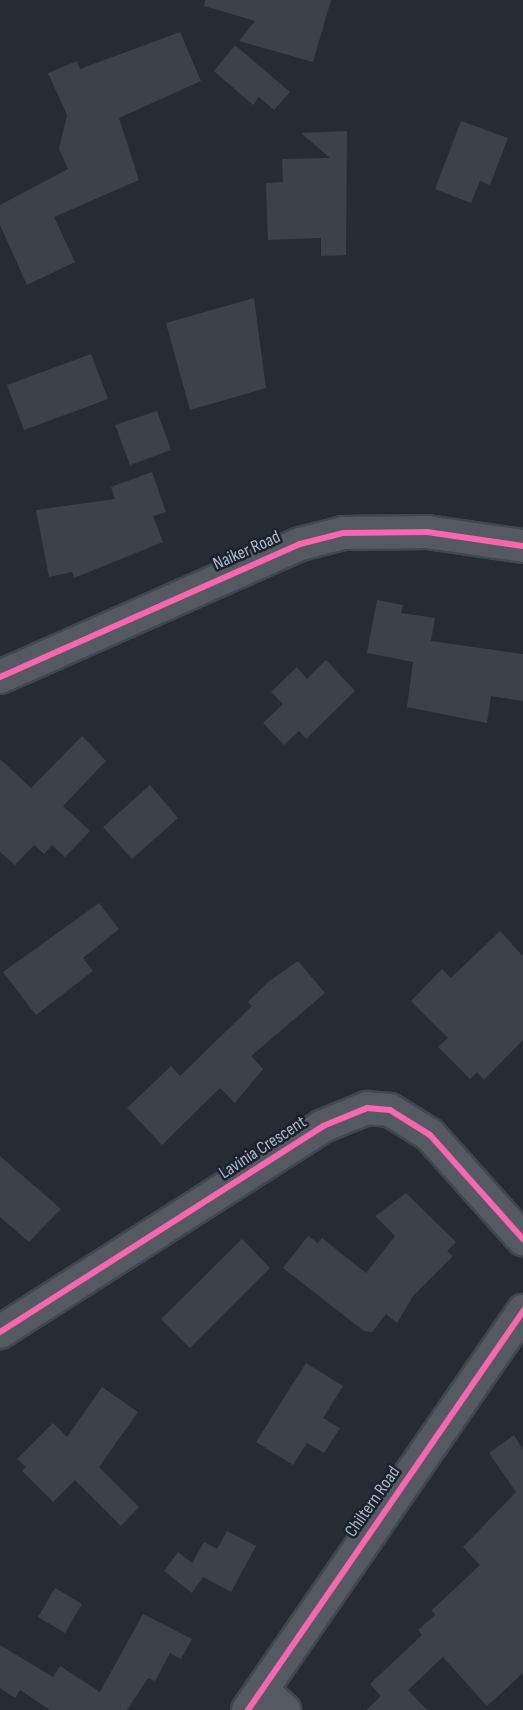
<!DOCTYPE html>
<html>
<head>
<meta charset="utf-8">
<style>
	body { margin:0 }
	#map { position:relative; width:523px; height:1710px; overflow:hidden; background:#252c34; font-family:"Sofia Sans Condensed",sans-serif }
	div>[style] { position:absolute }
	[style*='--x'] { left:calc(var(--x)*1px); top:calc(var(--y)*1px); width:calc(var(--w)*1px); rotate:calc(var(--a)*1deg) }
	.building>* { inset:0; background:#3d424a }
	.roads { filter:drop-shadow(2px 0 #41474d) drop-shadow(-2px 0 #41474d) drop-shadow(0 2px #41474d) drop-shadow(0 -2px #41474d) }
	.minor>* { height:32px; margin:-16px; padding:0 16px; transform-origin:16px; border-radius:16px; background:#555a62 }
	.cycleway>* { height:6px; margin:-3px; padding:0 3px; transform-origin:3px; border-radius:3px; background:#f766af }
	span { translate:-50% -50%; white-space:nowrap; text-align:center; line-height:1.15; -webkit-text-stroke:5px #19222e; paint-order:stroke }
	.street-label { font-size:18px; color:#aeb8c6 }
</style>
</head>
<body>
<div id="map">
	<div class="building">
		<div style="clip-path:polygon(205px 0,331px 0,313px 62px,239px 41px,255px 21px,204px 6px)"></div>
		<div style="clip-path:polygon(180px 32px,201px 81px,119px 118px,139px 180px,54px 217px,75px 262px,27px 285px,0 225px,0 205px,68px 169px,59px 149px,67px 115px,48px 73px,77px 61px,80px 69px)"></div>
		<div style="clip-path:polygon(235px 45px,290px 92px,274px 110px,259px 97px,253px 105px,214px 71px)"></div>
		<div style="clip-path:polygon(461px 121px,508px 138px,490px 185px,480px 181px,471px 203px,435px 189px)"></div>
		<div style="clip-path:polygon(347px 131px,346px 255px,321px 256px,321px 238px,268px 240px,266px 183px,283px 182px,282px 159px,330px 158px,301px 133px)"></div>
		<div style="clip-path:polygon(254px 298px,266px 388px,190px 410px,166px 323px)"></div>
		<div style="clip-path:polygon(91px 354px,108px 399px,24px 430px,7px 385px)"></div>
		<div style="clip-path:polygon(157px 411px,171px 450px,130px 465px,115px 425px)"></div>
		<div style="clip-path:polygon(152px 472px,166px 512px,153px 516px,163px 542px,74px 578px,72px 572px,49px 577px,36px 510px,115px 499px,111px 487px)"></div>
		<div style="clip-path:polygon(377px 600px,403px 605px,401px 613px,435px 618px,431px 641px,523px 654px,523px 701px,491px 696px,487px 723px,407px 707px,413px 662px,367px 653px)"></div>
		<div style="clip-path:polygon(326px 660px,355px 691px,306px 739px,299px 731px,284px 745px,263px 723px,283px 704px,271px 692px,297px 667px,307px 679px)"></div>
		<div style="clip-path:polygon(82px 736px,106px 761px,63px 806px,90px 831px,65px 857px,52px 845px,44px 854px,34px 845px,15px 865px,0 852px,0 759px,31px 788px)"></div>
		<div style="clip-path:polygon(150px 785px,178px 818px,132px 859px,103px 827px)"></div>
		<div style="clip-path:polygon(99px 903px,119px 929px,83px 958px,93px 971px,36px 1015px,3px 972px)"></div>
		<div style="clip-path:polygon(500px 931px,523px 956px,523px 1040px,484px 1080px,477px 1072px,470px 1079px,438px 1047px,448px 1038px,411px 1001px,442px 969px,451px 978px)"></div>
		<div style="clip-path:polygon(298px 961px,325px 993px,251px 1056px,263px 1069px,235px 1103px,220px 1088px,162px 1145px,127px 1108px,171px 1066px,180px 1076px,252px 1006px,248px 1002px,268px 982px)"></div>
		<div style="clip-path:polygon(0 1156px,61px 1209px,29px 1242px,0 1217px)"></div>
		<div style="clip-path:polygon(406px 1193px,456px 1242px,447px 1251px,453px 1256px,413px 1296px,397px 1323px,386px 1314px,372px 1332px,364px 1331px,283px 1268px,308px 1236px,318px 1243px,322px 1238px,366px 1273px,395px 1236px,375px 1216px)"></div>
		<div style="clip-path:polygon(242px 1239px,270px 1268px,190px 1348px,161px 1319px)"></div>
		<div style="clip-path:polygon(306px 1363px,343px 1386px,323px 1418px,340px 1428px,324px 1453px,307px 1443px,293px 1465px,256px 1442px)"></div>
		<div style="clip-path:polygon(102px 1387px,138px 1412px,99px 1467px,139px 1507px,121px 1526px,75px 1480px,53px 1502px,22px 1471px,26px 1467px,17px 1459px,53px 1423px,67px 1437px)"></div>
		<div style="clip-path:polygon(514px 1435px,523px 1450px,523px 1673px,487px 1706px,443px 1657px,408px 1690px,427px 1710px,366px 1710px,381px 1696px,370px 1684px,422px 1635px,418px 1630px,435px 1615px,432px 1610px,480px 1565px,463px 1547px,516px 1492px,489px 1453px)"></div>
		<div style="clip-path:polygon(227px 1531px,256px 1546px,231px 1592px,203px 1577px,192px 1593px,164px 1571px,178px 1552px,192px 1563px,204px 1542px,217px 1549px)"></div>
		<div style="clip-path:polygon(55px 1588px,82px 1604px,65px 1633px,38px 1617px)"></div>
		<div style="clip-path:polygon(143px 1614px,192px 1639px,181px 1659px,170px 1653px,155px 1681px,148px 1678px,127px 1710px,50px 1710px,20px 1690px,15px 1698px,0 1688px,0 1645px,53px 1677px,60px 1666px,100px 1692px)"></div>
	</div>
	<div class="roads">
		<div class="minor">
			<div style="--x:0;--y:677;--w:328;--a:-23.9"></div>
			<div style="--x:300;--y:544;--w:44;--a:-14.3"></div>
			<div style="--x:343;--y:533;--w:84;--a:-0.7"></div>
			<div style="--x:427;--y:532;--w:97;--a:8.3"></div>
			<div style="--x:0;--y:1332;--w:383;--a:-32.5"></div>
			<div style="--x:323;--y:1126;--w:48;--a:-22.2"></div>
			<div style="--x:367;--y:1108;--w:23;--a:5"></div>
			<div style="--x:390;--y:1110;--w:47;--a:32"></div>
			<div style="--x:430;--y:1135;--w:140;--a:48.2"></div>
			<div style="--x:262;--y:1690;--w:30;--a:42"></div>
			<div style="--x:248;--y:1710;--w:485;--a:-55.4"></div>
		</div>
	</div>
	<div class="cycleway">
		<div style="--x:0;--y:677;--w:328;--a:-23.9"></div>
		<div style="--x:300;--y:544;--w:44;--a:-14.3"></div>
		<div style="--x:343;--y:533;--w:84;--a:-0.7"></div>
		<div style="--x:427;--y:532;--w:97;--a:8.3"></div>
		<div style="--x:0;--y:1332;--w:383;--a:-32.5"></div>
		<div style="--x:323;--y:1126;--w:48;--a:-22.2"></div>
		<div style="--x:367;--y:1108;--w:23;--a:5"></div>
		<div style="--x:390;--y:1110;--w:47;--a:32"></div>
		<div style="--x:430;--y:1135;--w:140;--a:48.2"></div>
		<div style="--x:248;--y:1710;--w:485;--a:-55.4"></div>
	</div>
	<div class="street-label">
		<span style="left:247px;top:551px;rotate:-24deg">Naiker Road</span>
		<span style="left:263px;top:1148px;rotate:-33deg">Lavinia Crescent</span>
		<span style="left:373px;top:1502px;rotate:-55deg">Chiltern Road</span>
	</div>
</div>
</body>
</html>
